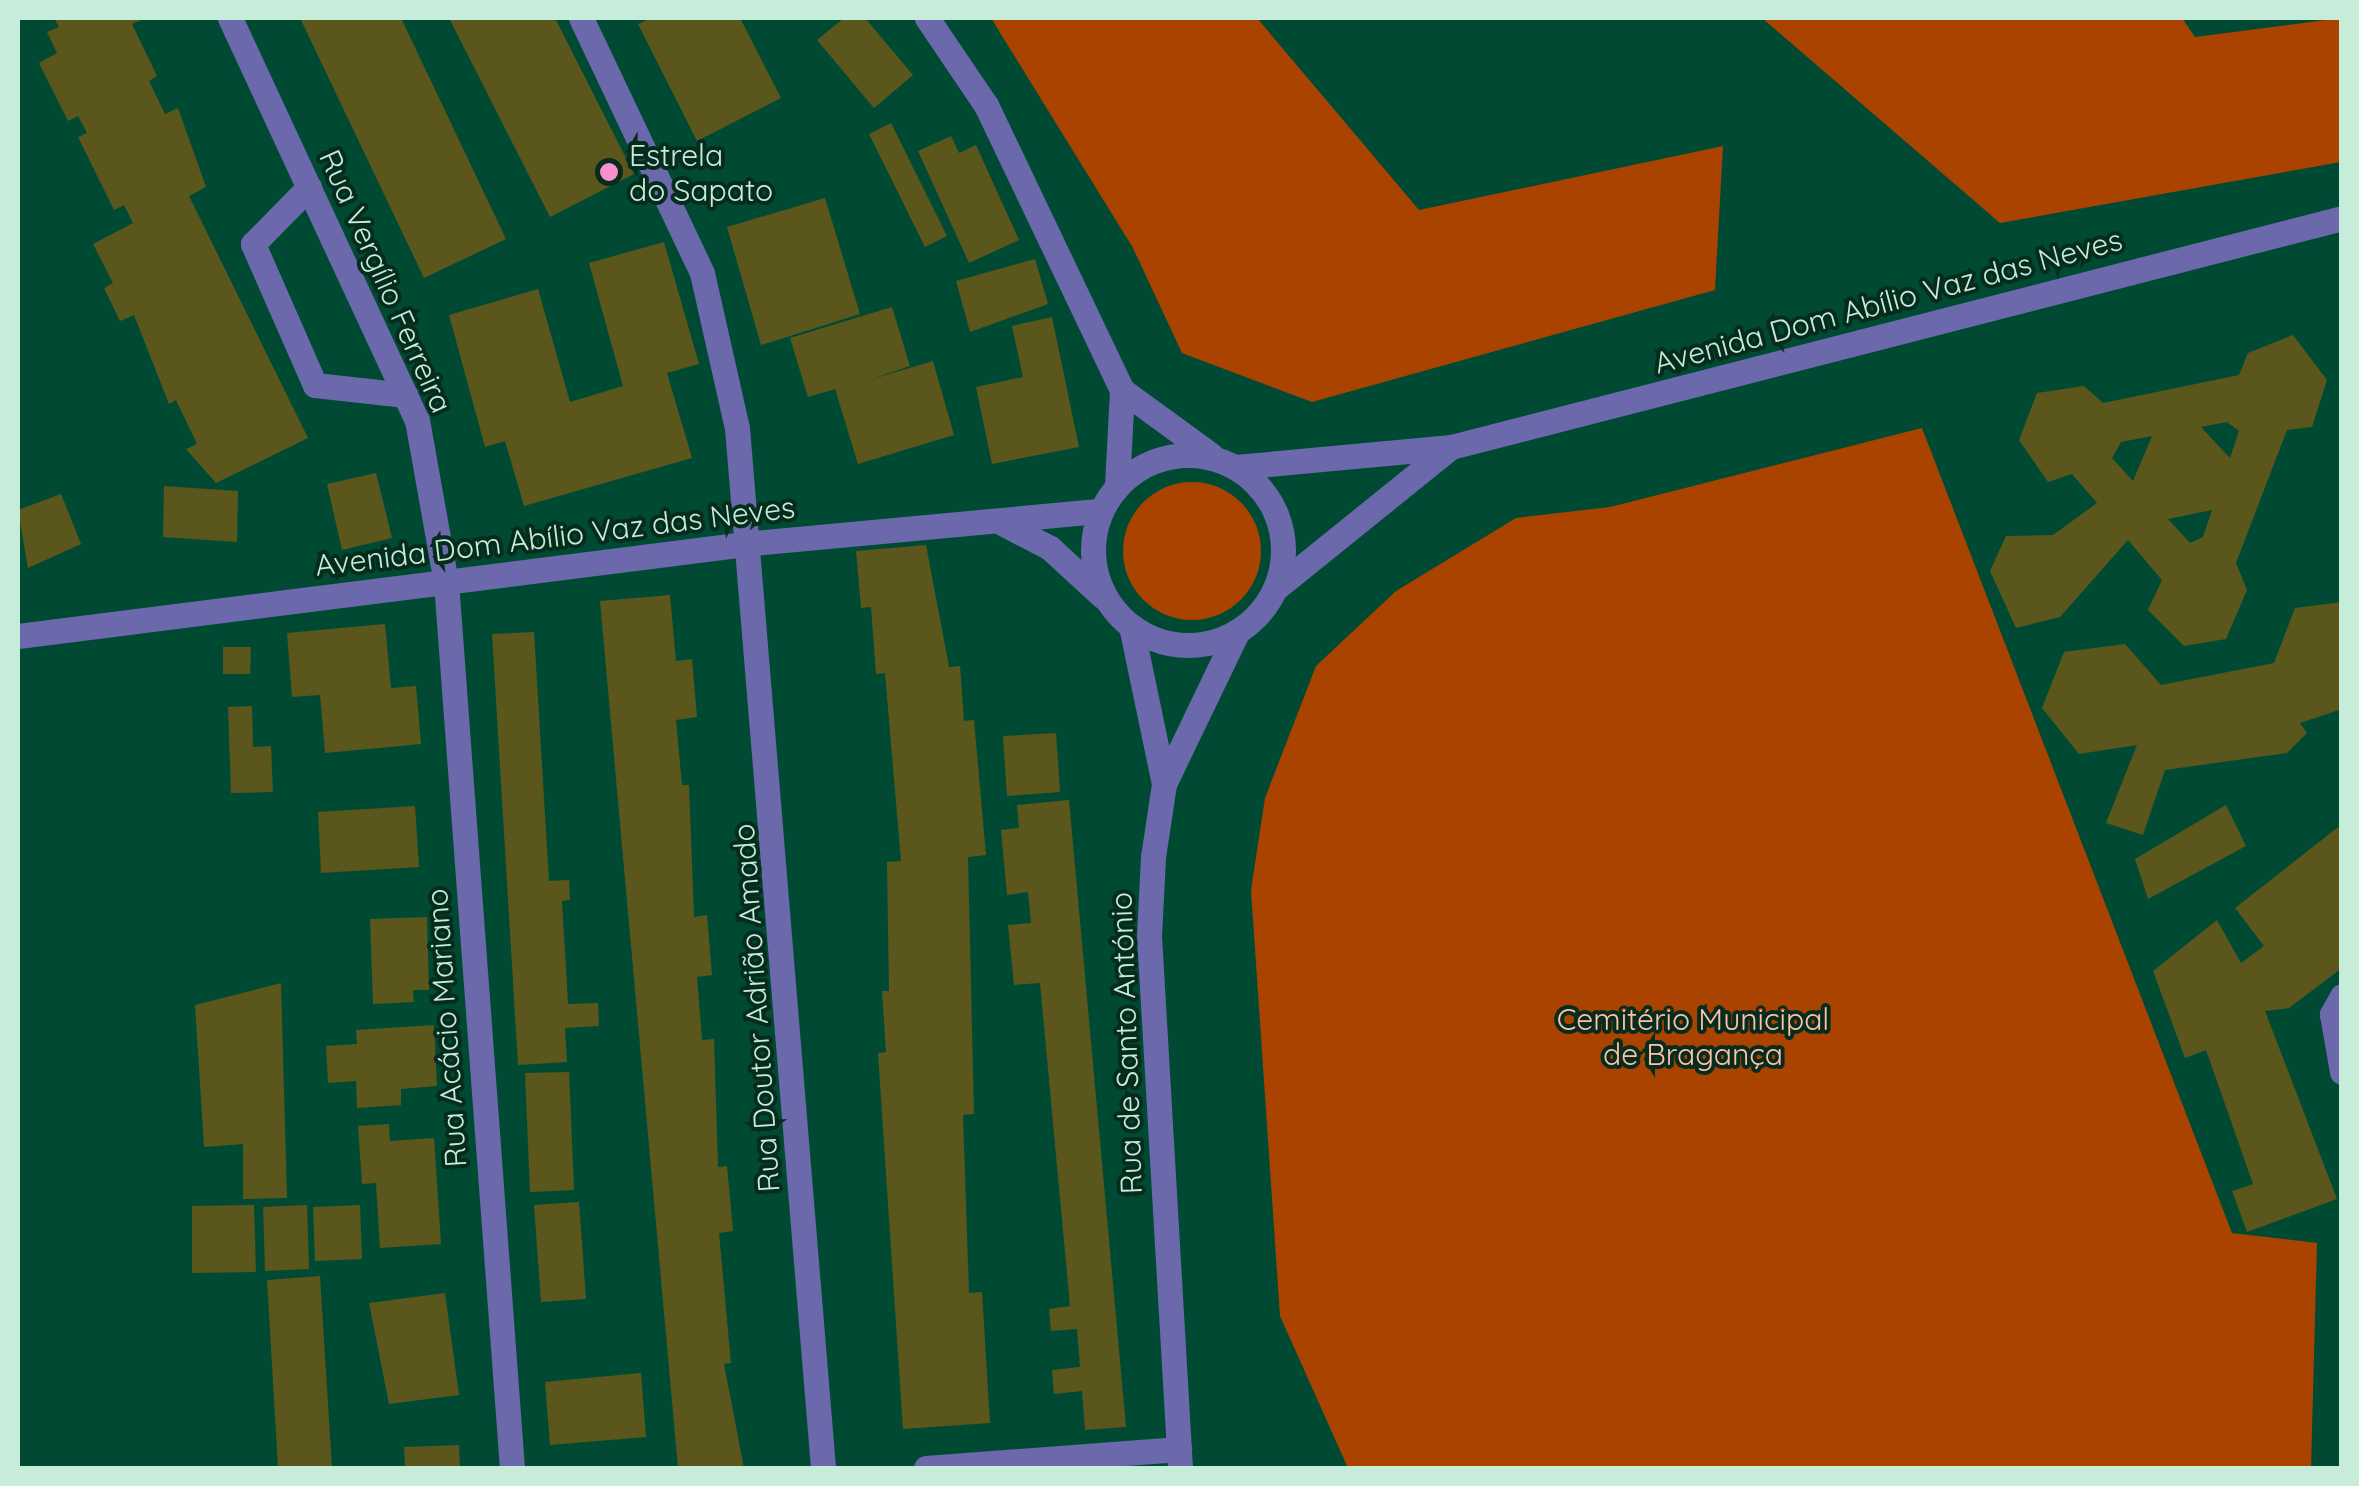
<!DOCTYPE html>
<html>
<head>
<meta charset="utf-8">
<style>
	body { margin:0 }
	#map { position:relative; width:2359px; height:1486px; overflow:hidden; background:#004a33; font-family:Quicksand,sans-serif }
	div>[style] { position:absolute }
	[style*='--x'] { left:calc(var(--x)*1px); top:calc(var(--y)*1px); width:calc(var(--w)*1px); rotate:calc(var(--a)*1deg) }
	.green>* { inset:0; background:#aa4200 }
	.round { border-radius:50% }
	.building>* { inset:0; background:#5b561c }
	.minor>* { height:25px; margin:-12.5px; padding:0 12.5px; transform-origin:12.5px; border-radius:12.5px; background:#6b68ab }
	.minor>.ring { margin:-12.5px; padding:0; box-sizing:content-box; background:none; border:25px solid #6b68ab; border-radius:50% }
	.dots>* { width:28px; height:28px; translate:-50% -50%; box-sizing:border-box; border:5px solid #072c1e; border-radius:50% }
	span { translate:-50% -50%; white-space:nowrap; text-align:center; line-height:1.15; -webkit-text-stroke:8px #072c1e; paint-order:stroke }
	.poi-label { font-size:30px; color:#c5edda }
	.left { translate:0 -50%; text-align:left }
	.street-label { font-size:30px; color:#c5edda }
	.park-label { font-size:30px; color:#fec2a8 }
	.frame { position:absolute; inset:0; border:20px solid #c5edda; pointer-events:none }
</style>
</head>
<body>
<div id="map">
	<div class="green">
		<div style="clip-path:polygon(991px 18px,1257px 18px,1419px 210px,1723px 146px,1715px 290px,1312px 402px,1182px 353px,1133px 248px)"></div>
		<div style="clip-path:polygon(1762px 18px,2182px 18px,2195px 37px,2341px 18px,2341px 162px,2000px 223px)"></div>
		<div style="clip-path:polygon(1922px 428px,2232px 1233px,2317px 1243px,2311px 1468px,1348px 1468px,1280px 1316px,1251px 890px,1265px 798px,1316px 666px,1396px 591px,1516px 518px,1610px 507px)"></div>
		<div class="round" style="left:1123px;top:482px;width:138px;height:138px"></div>
	</div>
	<div class="building">
		<div style="clip-path:polygon(54px 18px,145px 18px,132px 24px,157px 76px,149px 81px,165px 114px,178px 108px,206px 187px,189px 196px,308px 438px,216px 483px,186px 449px,197px 444px,176px 400px,169px 404px,134px 315px,120px 321px,104px 288px,113px 283px,93px 244px,133px 223px,124px 205px,114px 210px,78px 137px,87px 133px,78px 116px,68px 121px,39px 63px,57px 53px,47px 32px,59px 27px)"></div>
		<div style="clip-path:polygon(300px 18px,401px 18px,506px 239px,424px 278px)"></div>
		<div style="clip-path:polygon(449px 18px,555px 18px,634px 174px,550px 217px)"></div>
		<div style="clip-path:polygon(651px 18px,740px 18px,781px 98px,697px 141px,638px 24px)"></div>
		<div style="clip-path:polygon(844px 18px,865px 18px,913px 75px,874px 108px,817px 40px)"></div>
		<div style="clip-path:polygon(891px 123px,947px 236px,925px 247px,869px 134px)"></div>
		<div style="clip-path:polygon(951px 136px,959px 153px,976px 145px,1019px 240px,969px 263px,918px 151px)"></div>
		<div style="clip-path:polygon(825px 198px,860px 314px,761px 345px,727px 227px)"></div>
		<div style="clip-path:polygon(664px 242px,699px 364px,667px 373px,692px 458px,524px 506px,505px 441px,485px 447px,449px 315px,538px 289px,570px 402px,623px 386px,589px 263px)"></div>
		<div style="clip-path:polygon(1035px 259px,1048px 304px,970px 332px,956px 281px)"></div>
		<div style="clip-path:polygon(892px 307px,910px 366px,869px 380px,933px 361px,954px 435px,858px 464px,835px 389px,808px 397px,790px 338px)"></div>
		<div style="clip-path:polygon(1052px 317px,1079px 447px,992px 464px,976px 387px,1023px 377px,1012px 326px)"></div>
		<div style="clip-path:polygon(evenodd,2293px 335px,2327px 380px,2312px 427px,2287px 430px,2236px 563px,2247px 590px,2226px 639px,2184px 646px,2148px 610px,2162px 580px,2128px 540px,2060px 617px,2016px 628px,1990px 571px,2006px 536px,2053px 535px,2097px 503px,2072px 474px,2048px 482px,2019px 440px,2037px 393px,2084px 386px,2103px 403px,2239px 375px,2248px 353px,2293px 335px,2227px 422px,2239px 431px,2230px 458px,2201px 427px,2227px 422px,2293px 335px,2152px 436px,2133px 481px,2112px 458px,2121px 442px,2152px 436px,2293px 335px,2212px 510px,2203px 537px,2190px 543px,2168px 519px,2212px 510px)"></div>
		<div style="clip-path:polygon(376px 473px,392px 538px,342px 550px,327px 484px)"></div>
		<div style="clip-path:polygon(164px 486px,238px 491px,237px 542px,163px 537px)"></div>
		<div style="clip-path:polygon(61px 494px,81px 544px,28px 568px,18px 510px)"></div>
		<div style="clip-path:polygon(926px 545px,949px 667px,960px 666px,964px 721px,974px 720px,986px 855px,968px 857px,974px 1114px,963px 1115px,969px 1293px,982px 1292px,990px 1423px,903px 1429px,878px 1053px,886px 1052px,882px 991px,889px 991px,887px 862px,901px 861px,885px 673px,876px 674px,871px 607px,861px 608px,856px 551px)"></div>
		<div style="clip-path:polygon(670px 595px,676px 661px,692px 659px,697px 717px,676px 720px,682px 785px,689px 785px,694px 917px,707px 915px,712px 975px,697px 977px,702px 1040px,714px 1039px,718px 1167px,727px 1166px,733px 1231px,719px 1233px,731px 1363px,724px 1364px,744px 1468px,678px 1468px,600px 601px)"></div>
		<div style="clip-path:polygon(2342px 602px,2342px 709px,2300px 723px,2307px 733px,2287px 753px,2165px 770px,2143px 835px,2106px 823px,2137px 745px,2079px 754px,2042px 708px,2064px 652px,2125px 644px,2161px 685px,2274px 663px,2295px 608px)"></div>
		<div style="clip-path:polygon(385px 624px,391px 688px,416px 686px,421px 744px,325px 753px,320px 695px,292px 697px,287px 633px)"></div>
		<div style="clip-path:polygon(534px 632px,549px 881px,569px 880px,570px 900px,562px 901px,568px 1004px,598px 1003px,599px 1026px,565px 1028px,567px 1062px,518px 1065px,492px 634px)"></div>
		<div style="clip-path:polygon(223px 647px,251px 647px,250px 674px,223px 674px)"></div>
		<div style="clip-path:polygon(252px 706px,253px 747px,271px 746px,273px 792px,231px 793px,228px 707px)"></div>
		<div style="clip-path:polygon(1056px 733px,1060px 792px,1007px 796px,1003px 736px)"></div>
		<div style="clip-path:polygon(1069px 800px,1126px 1427px,1085px 1430px,1082px 1391px,1054px 1394px,1052px 1370px,1080px 1367px,1077px 1329px,1051px 1331px,1049px 1309px,1070px 1306px,1040px 983px,1014px 985px,1008px 925px,1031px 923px,1028px 892px,1007px 895px,1001px 830px,1019px 828px,1017px 805px)"></div>
		<div style="clip-path:polygon(2226px 805px,2246px 846px,2148px 899px,2135px 859px)"></div>
		<div style="clip-path:polygon(415px 806px,419px 867px,321px 873px,318px 812px)"></div>
		<div style="clip-path:polygon(2342px 824px,2342px 968px,2289px 1008px,2265px 1011px,2337px 1199px,2247px 1232px,2232px 1191px,2253px 1184px,2206px 1050px,2185px 1058px,2153px 971px,2217px 920px,2241px 963px,2264px 946px,2235px 908px)"></div>
		<div style="clip-path:polygon(427px 917px,429px 990px,413px 990px,414px 1002px,373px 1004px,370px 919px)"></div>
		<div style="clip-path:polygon(281px 983px,287px 1198px,243px 1199px,243px 1144px,204px 1147px,195px 1005px)"></div>
		<div style="clip-path:polygon(434px 1025px,437px 1086px,401px 1089px,401px 1105px,357px 1108px,356px 1081px,328px 1083px,326px 1046px,357px 1044px,356px 1030px)"></div>
		<div style="clip-path:polygon(569px 1072px,574px 1190px,530px 1192px,525px 1073px)"></div>
		<div style="clip-path:polygon(389px 1124px,390px 1141px,434px 1138px,441px 1244px,380px 1248px,376px 1183px,362px 1184px,358px 1126px)"></div>
		<div style="clip-path:polygon(579px 1202px,586px 1299px,541px 1302px,534px 1205px)"></div>
		<div style="clip-path:polygon(254px 1205px,256px 1272px,192px 1273px,192px 1206px)"></div>
		<div style="clip-path:polygon(307px 1205px,309px 1269px,265px 1271px,263px 1207px)"></div>
		<div style="clip-path:polygon(360px 1205px,362px 1259px,315px 1261px,313px 1207px)"></div>
		<div style="clip-path:polygon(320px 1276px,332px 1468px,278px 1468px,267px 1280px)"></div>
		<div style="clip-path:polygon(445px 1293px,459px 1395px,389px 1404px,369px 1303px)"></div>
		<div style="clip-path:polygon(641px 1373px,646px 1437px,550px 1445px,545px 1382px)"></div>
		<div style="clip-path:polygon(459px 1445px,460px 1468px,405px 1468px,404px 1447px)"></div>
	</div>
	<div class="minor">
		<div style="--x:230;--y:18;--w:443;--a:65.1"></div>
		<div style="--x:417;--y:420;--w:165;--a:79.9"></div>
		<div style="--x:446;--y:582;--w:888;--a:85.74"></div>
		<div style="--x:581;--y:18;--w:282;--a:64.6"></div>
		<div style="--x:702;--y:273;--w:159;--a:77.3"></div>
		<div style="--x:737;--y:428;--w:1044;--a:85.27"></div>
		<div style="--x:927;--y:18;--w:105;--a:55.9"></div>
		<div style="--x:986;--y:105;--w:316;--a:64.5"></div>
		<div style="--x:1122;--y:390;--w:96;--a:93"></div>
		<div style="--x:309;--y:187;--w:80;--a:134.5"></div>
		<div style="--x:253;--y:244;--w:154;--a:66.3"></div>
		<div style="--x:315;--y:385;--w:91;--a:6.3"></div>
		<div style="--x:1122;--y:390;--w:110;--a:36.1"></div>
		<div class="ring" style="left:1093px;top:455px;width:165px;height:165px"></div>
		<div style="--x:1236;--y:467;--w:216;--a:-5.3"></div>
		<div style="--x:1451;--y:447;--w:920;--a:-14.41"></div>
		<div style="--x:1002;--y:523;--w:54;--a:27.5"></div>
		<div style="--x:1050;--y:548;--w:71;--a:42.7"></div>
		<div style="--x:1276;--y:588;--w:225;--a:-38.9"></div>
		<div style="--x:1131;--y:626;--w:161;--a:78.2"></div>
		<div style="--x:18;--y:636;--w:741;--a:-7.21"></div>
		<div style="--x:753;--y:543;--w:349;--a:-5.3"></div>
		<div style="--x:2342;--y:996;--w:21;--a:119"></div>
		<div style="--x:2332;--y:1014;--w:59;--a:80.2"></div>
		<div style="--x:926;--y:1468;--w:254;--a:-4.3"></div>
		<div style="--x:1180;--y:1468;--w:533;--a:-93.33"></div>
		<div style="--x:1149;--y:936;--w:79;--a:-87.1"></div>
		<div style="--x:1153;--y:857;--w:74;--a:-81.4"></div>
		<div style="--x:1164;--y:784;--w:169;--a:-64.3"></div>
	</div>
	<div class="dots">
		<div style="left:609px;top:172px;background:#f790cd"></div>
	</div>
	<div class="poi-label">
		<span class="left" style="left:629px;top:172px">Estrela<br>do Sapato</span>
	</div>
	<div class="street-label">
		<span style="left:386px;top:281px;rotate:66deg">Rua Vergílio Ferreira</span>
		<span style="left:1888px;top:301px;rotate:-15deg">Avenida Dom Abílio Vaz das Neves</span>
		<span style="left:555px;top:536px;rotate:-7deg">Avenida Dom Abílio Vaz das Neves</span>
		<span style="left:756px;top:1008px;rotate:-94deg">Rua Doutor Adrião Amado</span>
		<span style="left:446px;top:1028px;rotate:-94deg">Rua Acácio Mariano</span>
		<span style="left:1126px;top:1043px;rotate:-92deg">Rua de Santo António</span>
	</div>
	<div class="park-label">
		<span style="left:1693px;top:1036px">Cemitério Municipal<br>de Bragança</span>
	</div>
	<div class="frame"></div>
</div>
</body>
</html>
